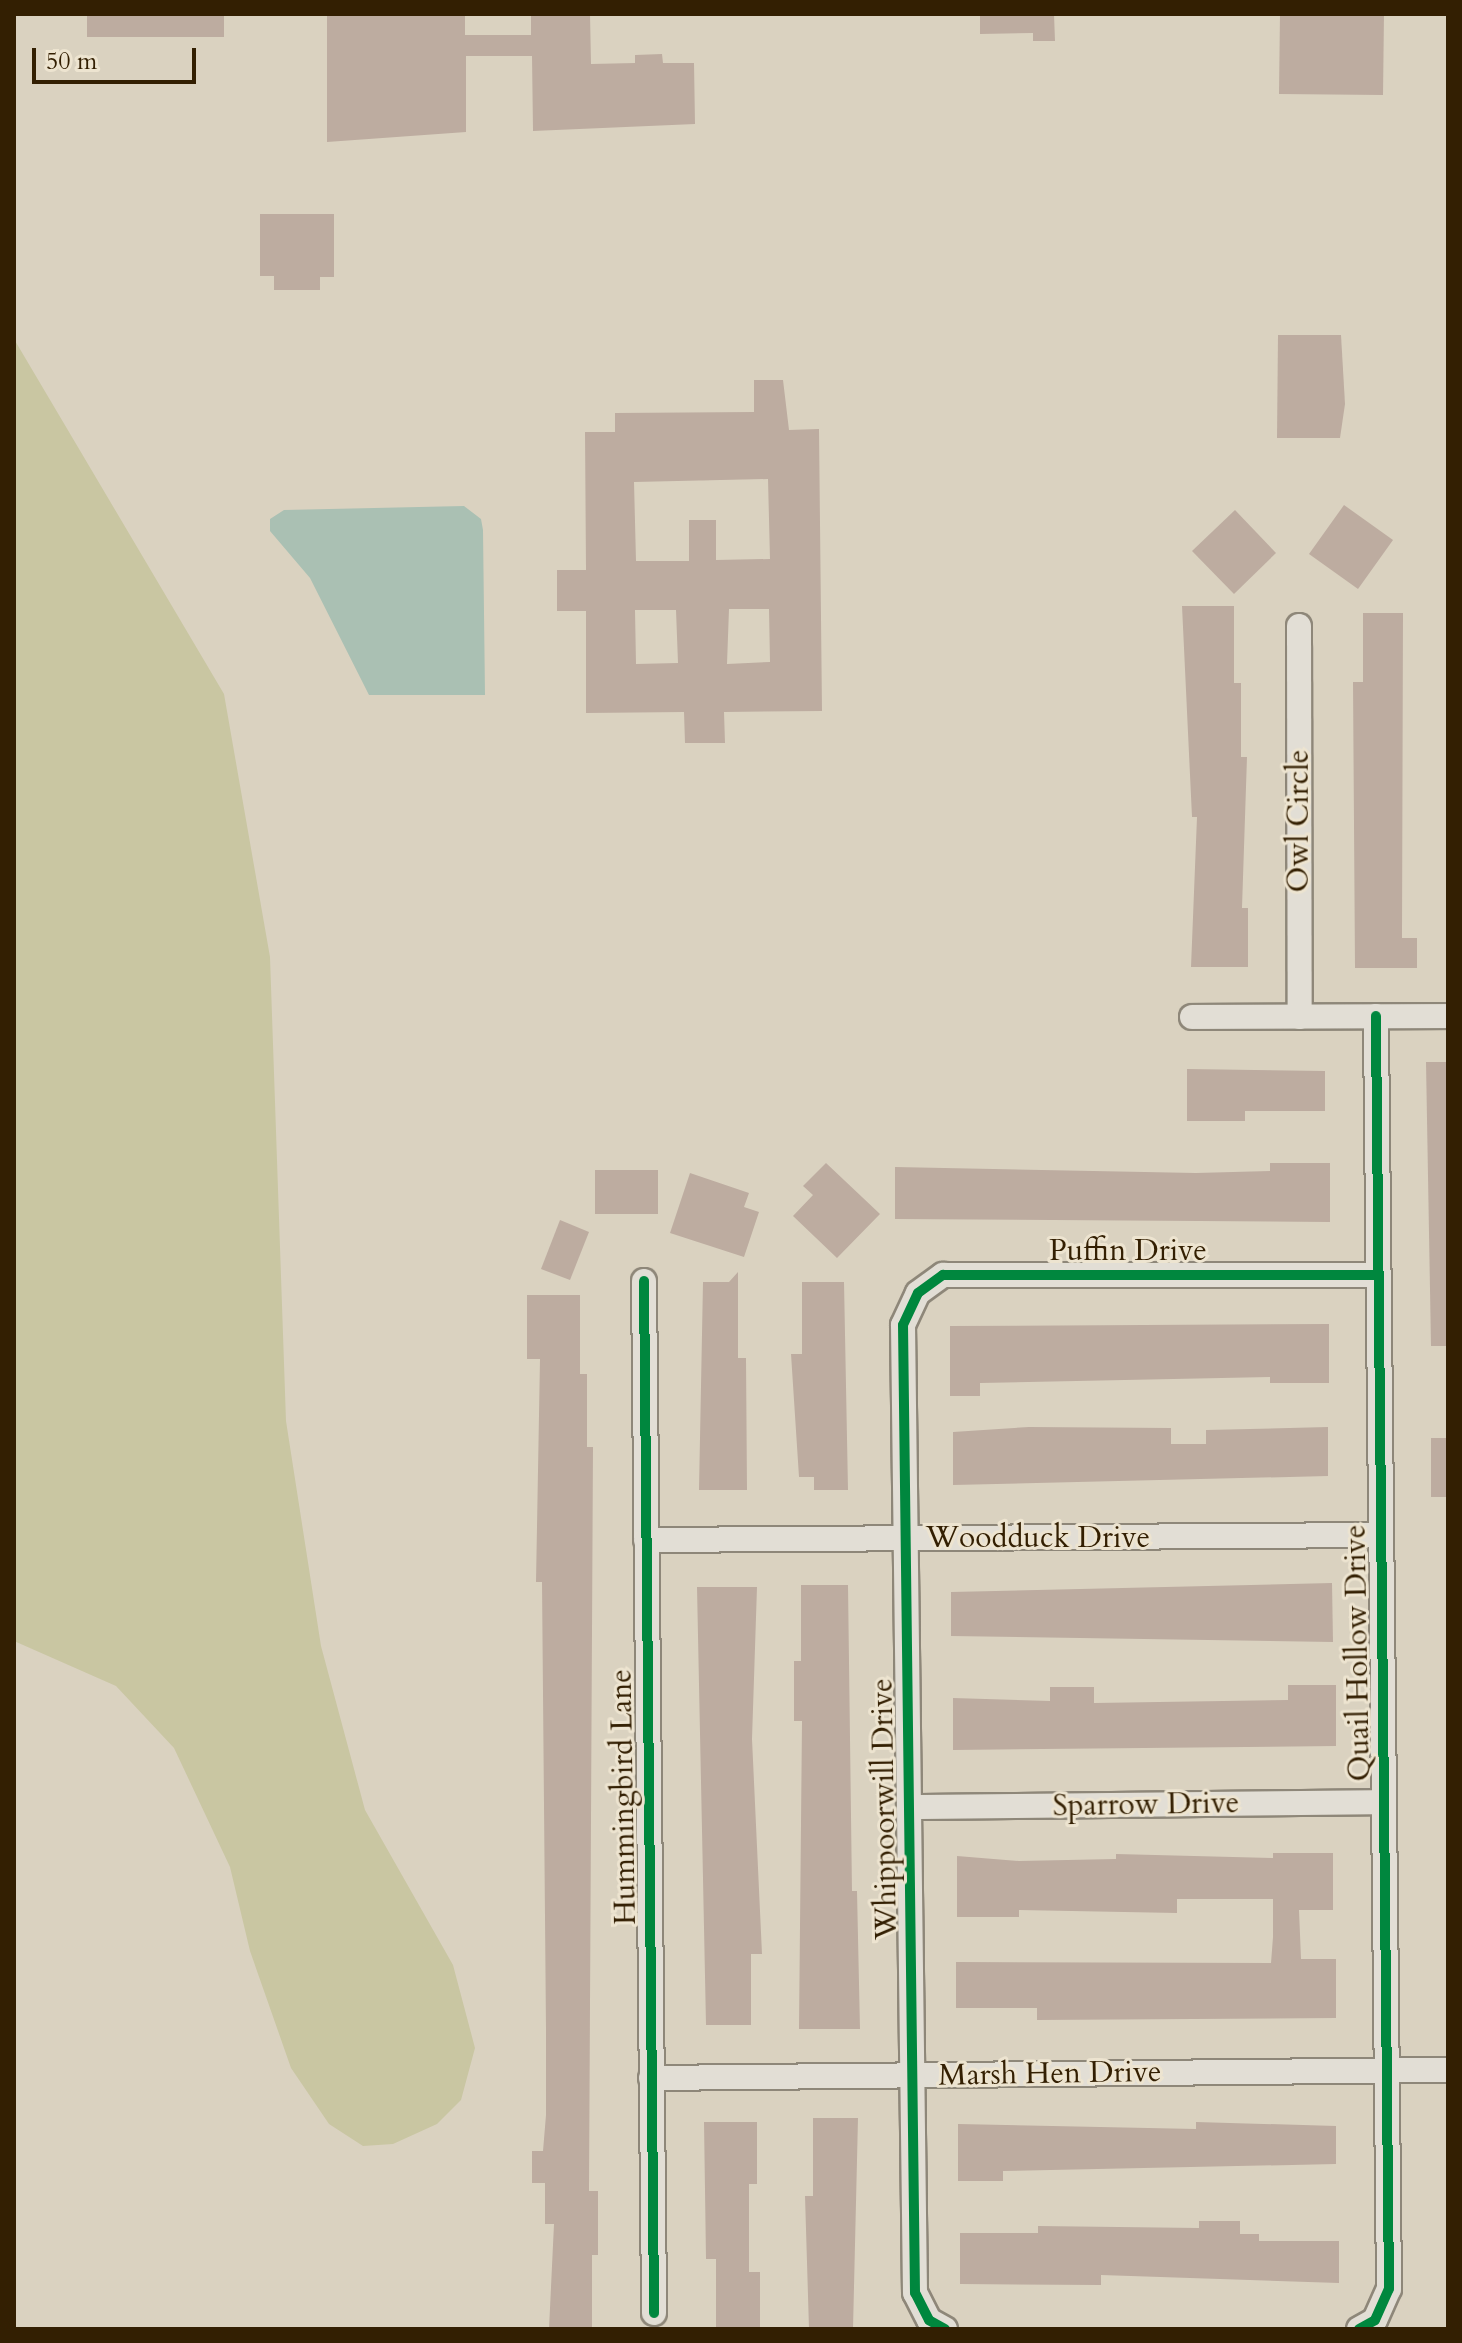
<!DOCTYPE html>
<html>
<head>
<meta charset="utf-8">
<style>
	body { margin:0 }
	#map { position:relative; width:1462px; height:2343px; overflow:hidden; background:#dad2c0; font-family:Cardo,serif }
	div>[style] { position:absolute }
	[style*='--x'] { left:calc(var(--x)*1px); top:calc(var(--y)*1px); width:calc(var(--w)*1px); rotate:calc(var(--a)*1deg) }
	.green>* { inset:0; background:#c9c6a2 }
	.water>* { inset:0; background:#aac0b3 }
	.building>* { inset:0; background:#bdaca0 }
	.roads { filter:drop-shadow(2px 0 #8e8779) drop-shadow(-2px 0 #8e8779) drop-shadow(0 2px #8e8779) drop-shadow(0 -2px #8e8779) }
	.minor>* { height:24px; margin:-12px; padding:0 12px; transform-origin:12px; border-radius:12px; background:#e2ded5 }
	.cycleway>* { height:10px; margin:-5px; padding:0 5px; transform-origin:5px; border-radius:5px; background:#00873e }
	span { translate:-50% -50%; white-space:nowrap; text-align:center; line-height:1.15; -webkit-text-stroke:6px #ede4d0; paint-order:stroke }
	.street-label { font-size:30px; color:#331f02 }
	.frame { position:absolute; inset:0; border:16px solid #331f02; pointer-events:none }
	.scale { position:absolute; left:32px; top:48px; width:164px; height:36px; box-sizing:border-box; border:4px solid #331f02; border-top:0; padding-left:10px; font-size:24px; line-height:28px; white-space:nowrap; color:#331f02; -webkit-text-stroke:6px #ede4d0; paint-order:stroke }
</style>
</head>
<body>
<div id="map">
	<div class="green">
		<div style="clip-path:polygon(14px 339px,224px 694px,270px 957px,286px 1421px,321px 1646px,365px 1810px,453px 1965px,475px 2048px,461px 2100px,437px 2124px,393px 2144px,363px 2146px,329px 2124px,291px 2068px,250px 1951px,230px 1867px,174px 1748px,116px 1686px,14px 1641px)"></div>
	</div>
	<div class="water">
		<div style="clip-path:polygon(464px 506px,481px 519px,483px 530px,485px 695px,369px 695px,310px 578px,270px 531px,270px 519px,284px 510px)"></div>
	</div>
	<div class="building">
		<div style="clip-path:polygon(87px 14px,224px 14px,224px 37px,87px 37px)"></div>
		<div style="clip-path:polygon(327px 14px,465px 14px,465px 35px,531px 35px,531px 14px,590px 14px,591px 64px,635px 63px,635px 55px,662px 54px,663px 63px,694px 63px,695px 124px,533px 131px,532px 56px,466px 56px,466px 132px,327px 142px)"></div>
		<div style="clip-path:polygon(980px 14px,1054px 14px,1055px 41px,1033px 41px,1033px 33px,980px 34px)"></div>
		<div style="clip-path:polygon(1280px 14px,1384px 14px,1383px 95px,1279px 94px)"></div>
		<div style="clip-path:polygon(260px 214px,334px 214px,334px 277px,320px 277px,320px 290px,274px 290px,274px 276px,260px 276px)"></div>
		<div style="clip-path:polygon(1278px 335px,1341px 335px,1345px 404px,1340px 438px,1277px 438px)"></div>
		<div style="clip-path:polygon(evenodd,754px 380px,783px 380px,789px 430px,819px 429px,822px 711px,724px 712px,725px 743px,685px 743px,684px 712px,586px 713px,586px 611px,557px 611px,557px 570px,586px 570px,585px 432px,615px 432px,615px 413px,754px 412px,754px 380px,768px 479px,770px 559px,716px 560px,716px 520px,689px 520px,689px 561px,636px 561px,634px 482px,768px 479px,754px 380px,729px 609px,769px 609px,770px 662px,727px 664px,729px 609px,754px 380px,635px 610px,676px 610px,678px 663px,636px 664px,635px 610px)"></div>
		<div style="clip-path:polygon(1344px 505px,1393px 540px,1358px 589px,1309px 554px)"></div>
		<div style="clip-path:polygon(1235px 510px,1276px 553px,1234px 594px,1192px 551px)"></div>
		<div style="clip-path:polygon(1182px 606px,1234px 606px,1234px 683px,1241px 683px,1241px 757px,1247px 757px,1242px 908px,1248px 908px,1248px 967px,1191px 967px,1197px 817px,1192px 817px)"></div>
		<div style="clip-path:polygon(1363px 613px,1403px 613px,1402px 938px,1417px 938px,1417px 968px,1355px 968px,1353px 682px,1363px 682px)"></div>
		<div style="clip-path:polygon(1426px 1062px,1448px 1062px,1448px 1346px,1431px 1346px)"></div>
		<div style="clip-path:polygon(1187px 1069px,1325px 1071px,1325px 1111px,1245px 1111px,1245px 1121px,1187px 1121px)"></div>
		<div style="clip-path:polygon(826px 1163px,880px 1214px,837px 1258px,793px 1216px,813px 1195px,803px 1186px)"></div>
		<div style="clip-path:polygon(1270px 1163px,1330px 1163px,1330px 1222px,895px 1219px,895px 1167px,1196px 1173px,1270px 1171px)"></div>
		<div style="clip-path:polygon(595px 1170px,658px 1170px,658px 1214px,595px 1214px)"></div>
		<div style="clip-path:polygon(690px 1173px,749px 1193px,744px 1207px,759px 1212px,744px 1257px,670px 1233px)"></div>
		<div style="clip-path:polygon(560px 1220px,589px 1232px,570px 1280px,541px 1269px)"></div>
		<div style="clip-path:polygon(738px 1272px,738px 1358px,746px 1358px,747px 1490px,699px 1490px,703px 1282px,729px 1282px)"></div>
		<div style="clip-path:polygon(802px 1282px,844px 1282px,848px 1490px,814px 1490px,814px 1477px,799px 1477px,791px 1354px,802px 1354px)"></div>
		<div style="clip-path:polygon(527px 1295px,580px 1295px,580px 1374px,587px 1374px,587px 1447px,593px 1447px,589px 2191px,598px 2191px,598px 2255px,592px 2255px,592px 2329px,549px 2329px,554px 2224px,545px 2224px,545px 2183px,532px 2183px,532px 2151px,543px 2151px,546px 2115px,546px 2029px,542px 1582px,536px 1582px,540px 1359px,527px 1359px)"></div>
		<div style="clip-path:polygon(1329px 1324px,1329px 1383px,1270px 1383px,1270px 1377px,980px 1383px,980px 1396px,950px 1396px,950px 1326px)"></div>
		<div style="clip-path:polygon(1029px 1427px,1171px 1428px,1171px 1444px,1206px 1444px,1206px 1430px,1328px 1427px,1328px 1476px,953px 1485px,953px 1432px)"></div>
		<div style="clip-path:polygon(1431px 1438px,1448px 1438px,1448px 1497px,1431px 1497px)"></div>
		<div style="clip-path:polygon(1332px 1583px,1333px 1642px,951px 1636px,951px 1592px)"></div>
		<div style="clip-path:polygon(801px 1585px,848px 1585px,852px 1891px,857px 1891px,860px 2029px,799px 2029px,802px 1721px,794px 1721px,794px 1661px,801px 1661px)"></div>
		<div style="clip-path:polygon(697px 1587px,757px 1587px,752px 1739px,762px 1954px,751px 1954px,751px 2025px,706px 2025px)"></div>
		<div style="clip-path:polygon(1288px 1685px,1336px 1685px,1336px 1746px,953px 1750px,953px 1698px,1050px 1701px,1050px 1687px,1094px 1687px,1094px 1703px,1288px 1700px)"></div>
		<div style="clip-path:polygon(1273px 1853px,1333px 1853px,1333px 1910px,1299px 1910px,1301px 1959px,1336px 1959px,1336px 2018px,1037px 2020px,1037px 2008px,956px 2008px,956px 1962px,1271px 1963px,1273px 1937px,1273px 1899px,1177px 1899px,1177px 1913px,1019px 1910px,1019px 1917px,957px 1917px,957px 1856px,1019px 1861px,1116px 1859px,1116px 1854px,1273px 1858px)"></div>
		<div style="clip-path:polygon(813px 2118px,858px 2118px,853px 2329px,809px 2329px,805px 2196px,813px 2196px)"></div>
		<div style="clip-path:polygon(704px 2122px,757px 2122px,757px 2184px,749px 2184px,749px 2272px,760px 2272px,760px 2329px,716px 2329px,716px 2259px,706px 2259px)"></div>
		<div style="clip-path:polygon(1196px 2122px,1336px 2126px,1336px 2164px,1003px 2171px,1003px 2181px,958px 2181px,958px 2124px,1196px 2129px)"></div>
		<div style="clip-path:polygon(1199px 2221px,1240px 2221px,1240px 2234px,1259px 2234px,1259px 2241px,1339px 2241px,1339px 2283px,1101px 2275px,1101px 2285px,960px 2284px,960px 2233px,1038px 2233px,1038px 2226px,1199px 2228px)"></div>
	</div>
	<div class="roads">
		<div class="minor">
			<div style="--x:1299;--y:626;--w:391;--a:89.9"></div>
			<div style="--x:1192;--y:1017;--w:256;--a:-0.2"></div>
			<div style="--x:644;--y:1281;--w:1032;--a:89.44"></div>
			<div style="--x:646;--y:1540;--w:735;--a:-0.39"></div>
			<div style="--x:909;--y:1807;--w:475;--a:-0.6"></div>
			<div style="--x:651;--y:2078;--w:797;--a:-0.58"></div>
			<div style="--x:945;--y:2329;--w:18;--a:-151"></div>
			<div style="--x:929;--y:2320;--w:30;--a:-117"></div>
			<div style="--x:915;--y:2293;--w:968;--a:-90.71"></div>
			<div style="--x:903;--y:1325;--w:35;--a:-65"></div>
			<div style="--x:918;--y:1293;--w:31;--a:-36"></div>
			<div style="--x:943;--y:1275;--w:436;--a:0"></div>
			<div style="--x:1359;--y:2329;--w:18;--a:-29"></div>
			<div style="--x:1375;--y:2320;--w:34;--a:-66"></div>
			<div style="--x:1389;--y:2289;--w:1273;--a:-90.59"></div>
		</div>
	</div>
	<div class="cycleway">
		<div style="--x:644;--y:1281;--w:1032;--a:89.44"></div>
		<div style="--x:945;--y:2329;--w:18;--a:-151"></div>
		<div style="--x:929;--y:2320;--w:30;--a:-117"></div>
		<div style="--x:915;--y:2293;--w:968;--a:-90.71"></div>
		<div style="--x:903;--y:1325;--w:35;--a:-65"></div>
		<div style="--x:918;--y:1293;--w:31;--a:-36"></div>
		<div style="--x:943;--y:1275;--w:436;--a:0"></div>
		<div style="--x:1359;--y:2329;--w:18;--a:-29"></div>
		<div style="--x:1375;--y:2320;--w:34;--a:-66"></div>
		<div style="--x:1389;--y:2289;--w:1273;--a:-90.59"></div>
	</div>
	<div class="street-label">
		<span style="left:1299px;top:821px;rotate:-90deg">Owl Circle</span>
		<span style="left:1128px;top:1251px">Puffin Drive</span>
		<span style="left:1038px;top:1538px">Woodduck Drive</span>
		<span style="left:1358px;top:1653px;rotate:-91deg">Quail Hollow Drive</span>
		<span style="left:624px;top:1797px;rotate:-91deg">Hummingbird Lane</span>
		<span style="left:1146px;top:1805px;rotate:-1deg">Sparrow Drive</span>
		<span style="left:885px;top:1809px;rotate:-91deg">Whippoorwill Drive</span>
		<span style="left:1050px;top:2074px;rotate:-1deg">Marsh Hen Drive</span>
	</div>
	<div class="frame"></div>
	<div class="scale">50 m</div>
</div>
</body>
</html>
